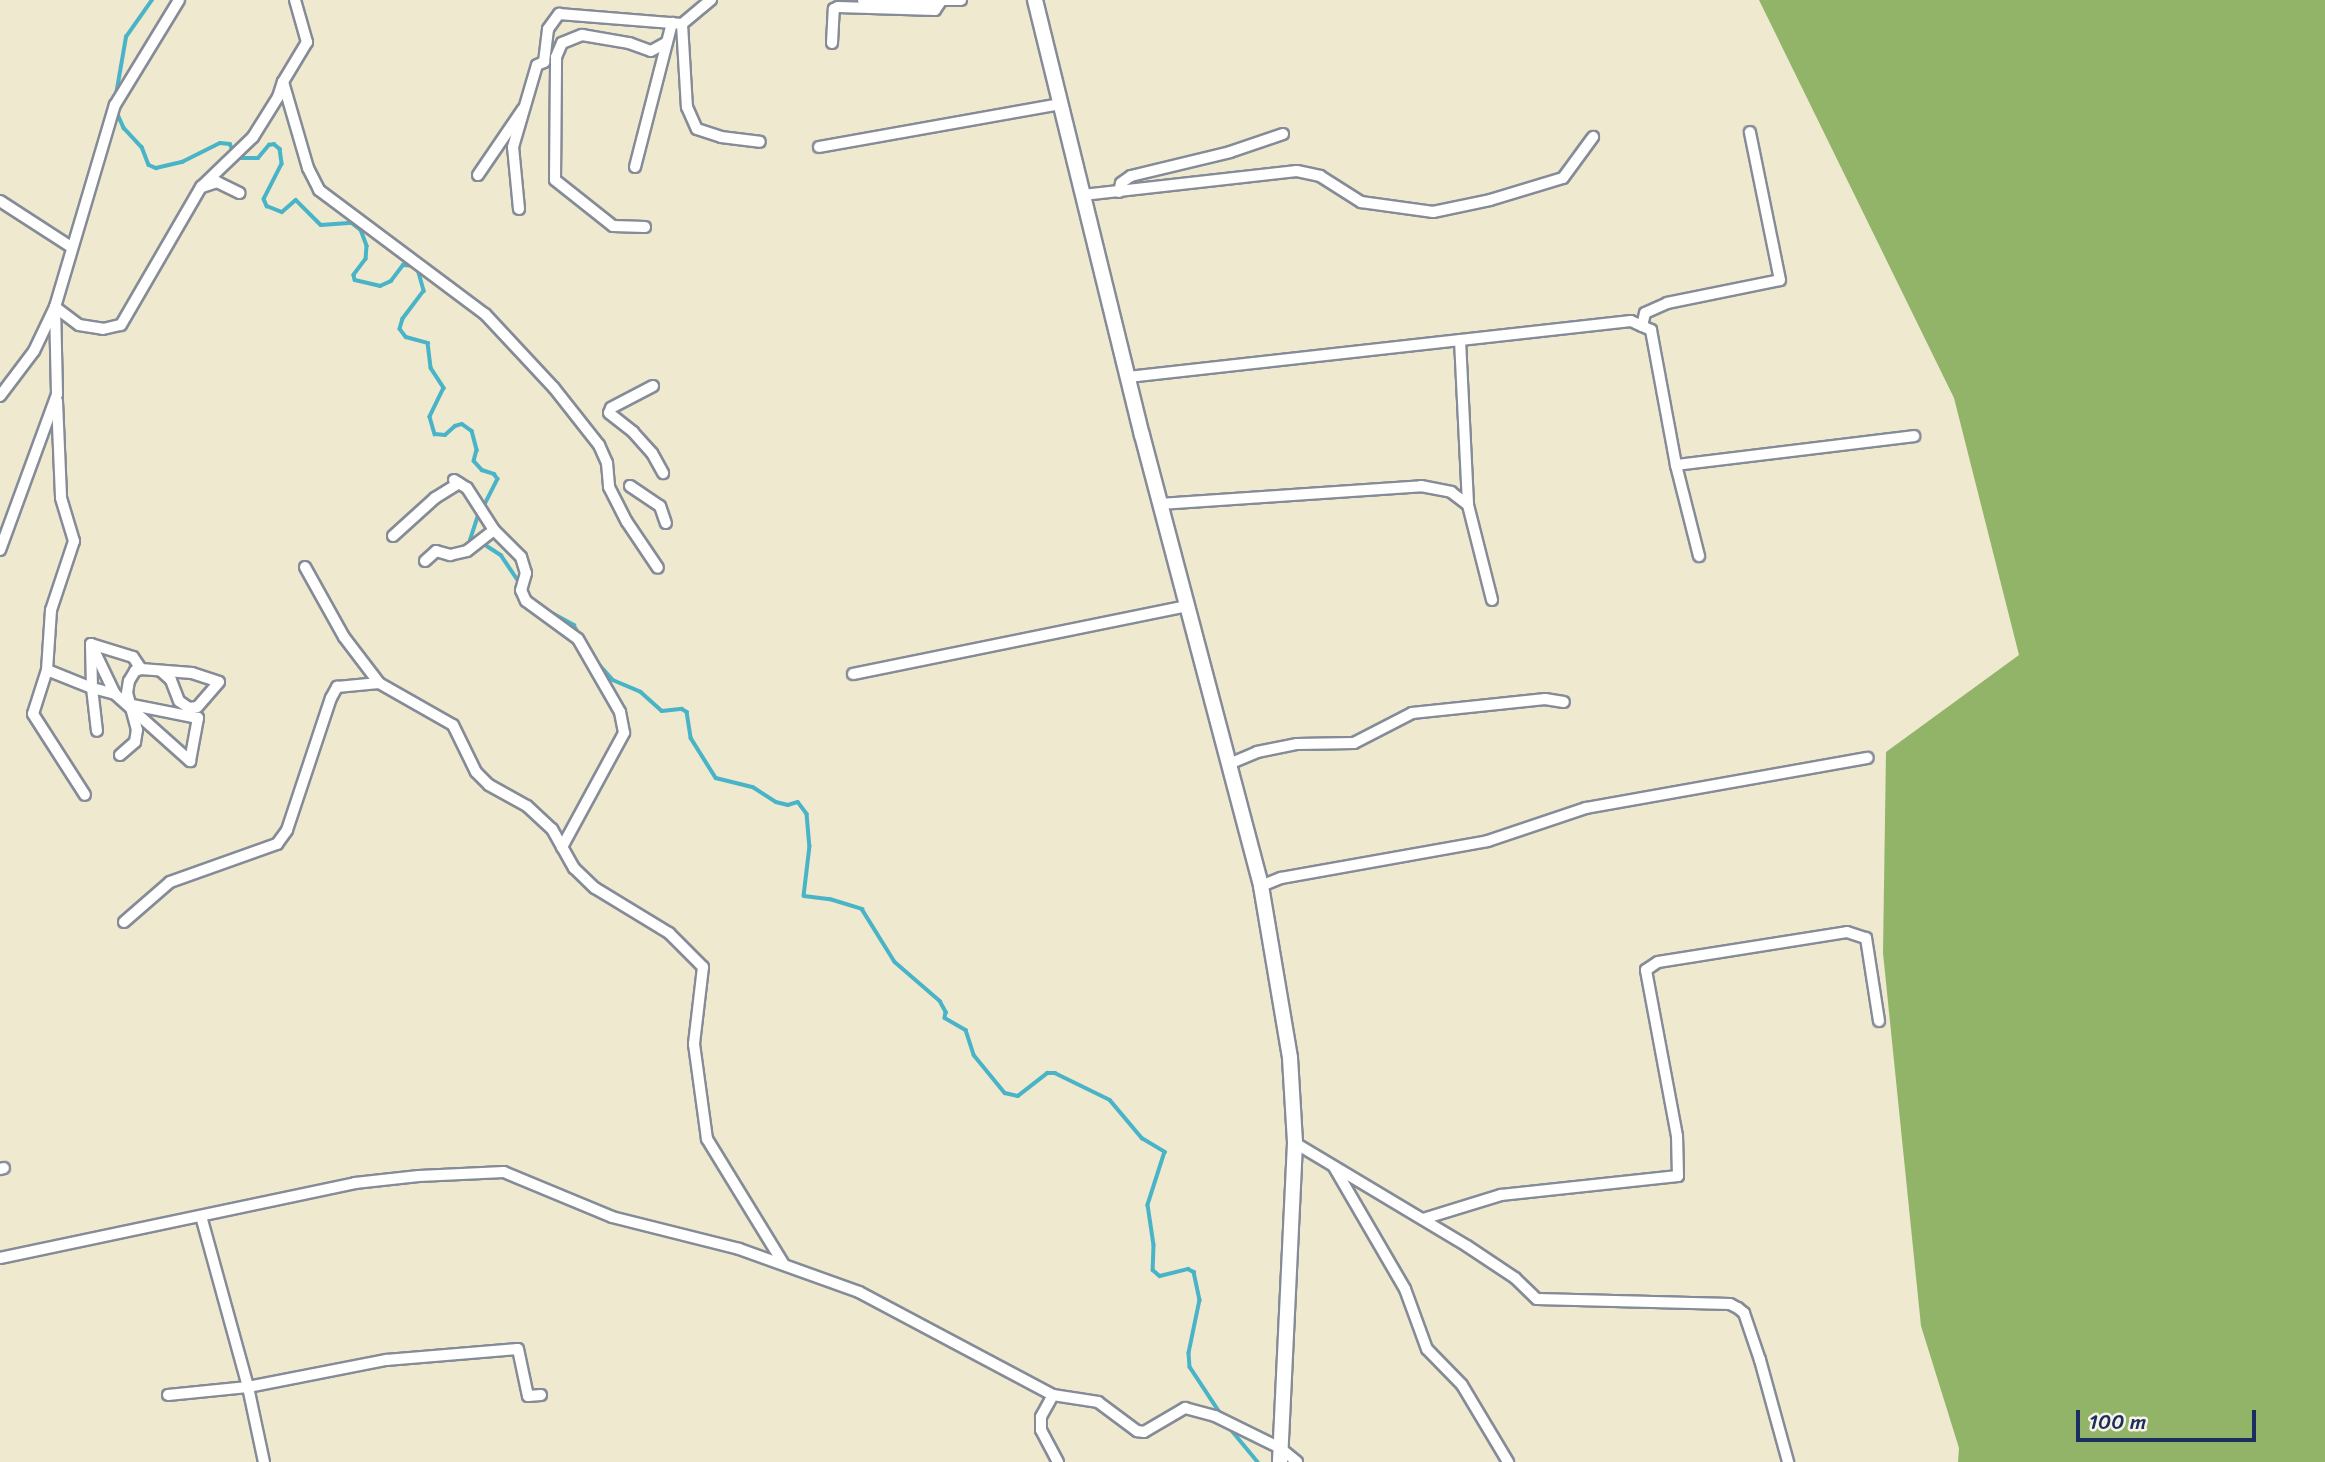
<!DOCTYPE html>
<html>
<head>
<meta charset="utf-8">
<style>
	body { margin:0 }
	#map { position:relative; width:2325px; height:1462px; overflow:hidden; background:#efe9d0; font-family:Sriracha,sans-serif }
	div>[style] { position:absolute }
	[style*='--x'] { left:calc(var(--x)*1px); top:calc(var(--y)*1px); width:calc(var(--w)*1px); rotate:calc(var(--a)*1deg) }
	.forest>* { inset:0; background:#91b468 }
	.stream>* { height:3.5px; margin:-1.75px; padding:0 1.75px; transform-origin:1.75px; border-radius:1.75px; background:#49b4c7 }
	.roads { filter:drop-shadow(2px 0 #858c97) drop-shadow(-2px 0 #858c97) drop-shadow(0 2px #858c97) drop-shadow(0 -2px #858c97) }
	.minor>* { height:10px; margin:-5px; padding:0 5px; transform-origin:5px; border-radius:5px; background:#fff }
	.secondary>* { height:14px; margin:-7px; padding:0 7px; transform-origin:7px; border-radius:7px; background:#fff }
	span { translate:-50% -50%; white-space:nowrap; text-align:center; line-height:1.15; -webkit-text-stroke:6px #f7f3e8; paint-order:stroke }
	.scale { position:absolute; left:2076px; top:1410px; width:180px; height:32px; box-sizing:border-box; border:4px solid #1b2f5e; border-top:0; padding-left:9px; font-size:21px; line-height:24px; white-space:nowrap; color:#1b2f5e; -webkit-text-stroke:5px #f7f3e8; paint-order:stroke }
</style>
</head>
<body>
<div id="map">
	<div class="forest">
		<div style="clip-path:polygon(1759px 0,2325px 0,2325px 1462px,1958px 1462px,1959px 1448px,1921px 1326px,1883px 953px,1886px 752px,2019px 655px,1954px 398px)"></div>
	</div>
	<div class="stream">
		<div style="--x:116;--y:95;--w:59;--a:-80.2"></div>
		<div style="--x:126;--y:37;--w:45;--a:-54.9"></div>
		<div style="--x:116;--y:110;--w:20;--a:66"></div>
		<div style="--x:124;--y:128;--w:26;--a:47"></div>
		<div style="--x:142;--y:147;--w:19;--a:69"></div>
		<div style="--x:149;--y:165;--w:8;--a:23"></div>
		<div style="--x:156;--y:168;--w:27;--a:-13"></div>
		<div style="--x:182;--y:162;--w:42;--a:-26.6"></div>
		<div style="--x:220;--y:143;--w:10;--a:6"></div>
		<div style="--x:230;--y:144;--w:9;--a:63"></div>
		<div style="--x:238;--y:158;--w:20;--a:0"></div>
		<div style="--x:258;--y:158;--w:17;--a:-50"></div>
		<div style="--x:269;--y:145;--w:5;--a:-11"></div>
		<div style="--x:274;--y:144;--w:8;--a:40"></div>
		<div style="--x:280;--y:149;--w:15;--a:82"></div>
		<div style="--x:282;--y:164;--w:39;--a:117"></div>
		<div style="--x:264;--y:199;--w:8;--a:67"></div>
		<div style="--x:267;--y:206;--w:16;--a:22"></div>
		<div style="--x:282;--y:212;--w:18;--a:-41"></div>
		<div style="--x:296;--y:200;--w:35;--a:45"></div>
		<div style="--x:321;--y:225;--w:31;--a:-4"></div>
		<div style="--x:352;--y:223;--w:11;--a:38"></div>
		<div style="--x:361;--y:230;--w:17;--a:69"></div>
		<div style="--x:367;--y:246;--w:13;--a:94"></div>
		<div style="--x:366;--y:259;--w:20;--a:127"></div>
		<div style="--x:354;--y:275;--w:5;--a:79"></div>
		<div style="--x:355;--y:280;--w:26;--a:13"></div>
		<div style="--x:380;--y:286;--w:12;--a:-24"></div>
		<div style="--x:391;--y:281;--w:20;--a:-53"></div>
		<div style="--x:403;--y:265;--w:14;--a:4"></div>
		<div style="--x:417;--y:266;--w:26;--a:74"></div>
		<div style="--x:424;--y:291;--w:35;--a:127"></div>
		<div style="--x:403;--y:319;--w:10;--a:107"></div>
		<div style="--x:400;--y:329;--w:10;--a:53"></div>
		<div style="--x:406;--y:337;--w:23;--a:15"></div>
		<div style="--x:428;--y:343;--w:25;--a:83"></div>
		<div style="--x:431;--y:368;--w:24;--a:57"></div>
		<div style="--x:444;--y:388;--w:32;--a:116"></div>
		<div style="--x:430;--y:417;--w:18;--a:74"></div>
		<div style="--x:435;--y:434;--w:10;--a:6"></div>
		<div style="--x:445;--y:435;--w:13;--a:-42"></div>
		<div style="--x:455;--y:426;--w:7;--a:-16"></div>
		<div style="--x:462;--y:424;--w:12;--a:35"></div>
		<div style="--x:472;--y:431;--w:20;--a:75"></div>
		<div style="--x:477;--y:450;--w:11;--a:105"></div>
		<div style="--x:474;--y:461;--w:12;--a:48"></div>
		<div style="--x:482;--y:470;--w:13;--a:18"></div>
		<div style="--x:494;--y:474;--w:6;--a:51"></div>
		<div style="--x:498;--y:479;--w:30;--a:117"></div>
		<div style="--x:470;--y:540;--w:25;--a:-72"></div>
		<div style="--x:487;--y:546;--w:17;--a:33"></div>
		<div style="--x:501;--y:555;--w:32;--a:56"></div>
		<div style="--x:534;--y:603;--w:46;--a:28.8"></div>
		<div style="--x:574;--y:625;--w:13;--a:61"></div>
		<div style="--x:596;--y:661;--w:25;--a:48"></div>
		<div style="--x:613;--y:680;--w:30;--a:23"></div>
		<div style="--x:641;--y:692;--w:28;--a:42"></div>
		<div style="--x:662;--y:711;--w:20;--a:-6"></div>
		<div style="--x:682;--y:709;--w:6;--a:31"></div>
		<div style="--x:687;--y:712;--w:26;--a:81"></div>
		<div style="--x:691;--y:738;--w:47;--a:58"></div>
		<div style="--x:716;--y:778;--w:38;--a:14"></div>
		<div style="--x:753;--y:787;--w:27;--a:33"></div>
		<div style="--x:776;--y:802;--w:12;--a:14"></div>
		<div style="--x:788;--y:805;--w:10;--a:-17"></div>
		<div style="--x:798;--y:802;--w:15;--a:53"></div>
		<div style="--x:807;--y:814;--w:32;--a:85"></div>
		<div style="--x:810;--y:846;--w:50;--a:96.8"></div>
		<div style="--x:804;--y:896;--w:26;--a:7"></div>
		<div style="--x:830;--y:899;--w:34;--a:17"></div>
		<div style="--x:862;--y:909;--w:62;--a:58.1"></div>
		<div style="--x:895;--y:962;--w:60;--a:40.9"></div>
		<div style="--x:940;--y:1001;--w:13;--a:61"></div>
		<div style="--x:946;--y:1012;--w:6;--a:99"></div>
		<div style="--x:945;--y:1018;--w:24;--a:30"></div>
		<div style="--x:966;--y:1030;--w:26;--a:72"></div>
		<div style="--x:974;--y:1055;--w:49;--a:50.8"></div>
		<div style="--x:1005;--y:1093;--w:13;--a:13"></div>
		<div style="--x:1018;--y:1096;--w:37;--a:-38"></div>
		<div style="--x:1047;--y:1073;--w:8;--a:0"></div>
		<div style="--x:1055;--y:1073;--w:61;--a:26.1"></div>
		<div style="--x:1110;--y:1100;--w:50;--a:49.9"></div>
		<div style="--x:1142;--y:1138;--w:27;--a:31"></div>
		<div style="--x:1165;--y:1152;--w:56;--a:107.8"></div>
		<div style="--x:1148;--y:1205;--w:40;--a:81.5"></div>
		<div style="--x:1154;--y:1245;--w:25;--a:92"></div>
		<div style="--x:1153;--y:1270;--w:9;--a:41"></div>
		<div style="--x:1160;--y:1276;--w:29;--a:-14"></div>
		<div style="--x:1188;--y:1269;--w:7;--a:27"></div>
		<div style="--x:1194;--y:1272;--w:29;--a:78"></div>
		<div style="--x:1200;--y:1300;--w:54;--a:101.7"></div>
		<div style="--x:1189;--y:1353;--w:14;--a:86"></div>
		<div style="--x:1190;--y:1367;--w:56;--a:56.6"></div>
		<div style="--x:1229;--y:1427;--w:45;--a:50.4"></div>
	</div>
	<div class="roads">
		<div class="minor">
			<div style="--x:295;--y:0;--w:44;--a:74.1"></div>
			<div style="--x:307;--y:42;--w:47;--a:121"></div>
			<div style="--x:283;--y:82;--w:90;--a:73.8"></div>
			<div style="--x:308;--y:168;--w:25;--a:63"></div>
			<div style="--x:319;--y:190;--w:207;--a:36.8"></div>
			<div style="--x:485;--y:314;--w:101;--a:47"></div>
			<div style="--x:554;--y:388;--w:73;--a:51.7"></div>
			<div style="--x:599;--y:445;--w:20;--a:66"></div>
			<div style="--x:607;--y:463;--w:24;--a:85"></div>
			<div style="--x:609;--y:487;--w:39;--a:63"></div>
			<div style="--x:627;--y:522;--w:55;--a:56"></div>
			<div style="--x:863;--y:0;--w:98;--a:0"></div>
			<div style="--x:682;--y:24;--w:83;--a:86.6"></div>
			<div style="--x:687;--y:107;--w:24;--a:66"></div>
			<div style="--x:697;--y:129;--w:25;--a:18"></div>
			<div style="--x:721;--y:137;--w:39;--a:7"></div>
			<div style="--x:832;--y:43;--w:34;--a:-87"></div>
			<div style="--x:834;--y:9;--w:4;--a:-27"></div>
			<div style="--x:838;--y:7;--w:97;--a:1.8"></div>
			<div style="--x:935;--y:10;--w:11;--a:-56"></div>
			<div style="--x:819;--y:147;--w:246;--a:-10.1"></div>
			<div style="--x:635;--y:167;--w:149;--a:-75.6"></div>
			<div style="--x:478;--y:175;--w:80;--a:-55.7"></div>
			<div style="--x:202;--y:187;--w:16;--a:-18"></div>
			<div style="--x:217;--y:182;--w:25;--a:26"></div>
			<div style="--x:1119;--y:192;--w:9;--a:-77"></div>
			<div style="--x:1121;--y:183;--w:12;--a:-35"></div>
			<div style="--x:1131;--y:176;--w:102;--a:-13.6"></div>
			<div style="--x:1230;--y:152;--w:56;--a:-18.8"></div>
			<div style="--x:1083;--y:195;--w:215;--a:-6.4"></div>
			<div style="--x:1297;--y:171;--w:24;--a:12"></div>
			<div style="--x:1320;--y:176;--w:49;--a:32.4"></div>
			<div style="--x:1361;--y:202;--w:73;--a:7.9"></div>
			<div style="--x:1433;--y:212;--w:58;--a:-11.9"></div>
			<div style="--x:1490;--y:200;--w:76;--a:-16.8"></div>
			<div style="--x:1563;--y:178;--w:51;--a:-53.8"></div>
			<div style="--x:0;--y:201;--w:85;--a:32.9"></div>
			<div style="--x:519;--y:209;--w:62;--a:-95.5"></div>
			<div style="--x:513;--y:147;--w:85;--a:-73.7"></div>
			<div style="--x:537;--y:65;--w:8;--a:-23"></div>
			<div style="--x:544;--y:62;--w:33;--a:-83"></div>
			<div style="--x:548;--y:29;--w:19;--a:-54"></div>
			<div style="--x:559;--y:14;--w:123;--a:4.6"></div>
			<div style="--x:682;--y:24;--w:38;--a:-40"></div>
			<div style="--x:645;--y:227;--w:32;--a:-178"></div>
			<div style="--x:613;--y:226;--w:74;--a:-141.6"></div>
			<div style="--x:555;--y:180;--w:123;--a:-89.5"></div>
			<div style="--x:556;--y:57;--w:15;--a:-67"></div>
			<div style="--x:562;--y:43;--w:22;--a:-22"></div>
			<div style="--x:582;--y:35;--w:48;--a:9.7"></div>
			<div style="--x:629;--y:43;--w:23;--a:20"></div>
			<div style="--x:651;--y:51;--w:18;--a:-29"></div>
			<div style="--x:1642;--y:326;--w:13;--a:-77"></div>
			<div style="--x:1645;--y:313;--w:24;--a:-24"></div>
			<div style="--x:1667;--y:303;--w:115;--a:-11.5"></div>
			<div style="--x:1780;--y:280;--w:151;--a:-101.5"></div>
			<div style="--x:1460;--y:340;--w:165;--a:87.2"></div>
			<div style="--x:1468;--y:505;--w:98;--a:75.8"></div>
			<div style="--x:1128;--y:377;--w:506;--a:-6.35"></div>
			<div style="--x:1631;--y:321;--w:22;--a:24"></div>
			<div style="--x:1651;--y:330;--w:137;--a:79.5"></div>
			<div style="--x:1676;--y:465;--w:240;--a:-6.9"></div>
			<div style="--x:653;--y:386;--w:47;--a:152.4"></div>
			<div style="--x:611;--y:408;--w:5;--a:112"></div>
			<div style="--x:609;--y:413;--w:31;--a:38"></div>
			<div style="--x:633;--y:432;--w:28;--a:48"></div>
			<div style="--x:652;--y:453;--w:23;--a:61"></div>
			<div style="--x:0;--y:396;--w:56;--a:-52.9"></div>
			<div style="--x:34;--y:351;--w:49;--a:-64.5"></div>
			<div style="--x:55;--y:307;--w:211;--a:-73.5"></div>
			<div style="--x:115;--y:105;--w:123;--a:-58.6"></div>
			<div style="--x:57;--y:401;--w:97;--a:87.6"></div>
			<div style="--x:61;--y:498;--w:45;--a:73.2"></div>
			<div style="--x:74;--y:541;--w:73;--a:108.4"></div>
			<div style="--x:51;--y:610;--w:60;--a:93.8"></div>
			<div style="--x:47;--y:670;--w:46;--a:107.7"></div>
			<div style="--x:33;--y:714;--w:96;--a:57.3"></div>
			<div style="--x:1676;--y:465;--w:94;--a:75.8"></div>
			<div style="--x:454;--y:480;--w:15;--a:32"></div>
			<div style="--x:467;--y:488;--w:50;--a:57.3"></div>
			<div style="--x:494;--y:530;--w:38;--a:45"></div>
			<div style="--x:521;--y:557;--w:17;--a:73"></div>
			<div style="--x:526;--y:573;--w:18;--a:106"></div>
			<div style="--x:521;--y:590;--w:12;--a:66"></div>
			<div style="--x:526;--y:601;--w:64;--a:36.2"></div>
			<div style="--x:578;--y:639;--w:84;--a:60.1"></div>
			<div style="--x:620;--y:712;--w:21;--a:79"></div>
			<div style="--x:624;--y:733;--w:130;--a:118.5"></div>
			<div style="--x:630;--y:486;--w:36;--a:34"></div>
			<div style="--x:660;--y:506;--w:18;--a:71"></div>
			<div style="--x:1160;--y:504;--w:262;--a:-3.9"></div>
			<div style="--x:1421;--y:486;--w:31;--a:11"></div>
			<div style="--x:1451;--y:492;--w:21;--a:37"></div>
			<div style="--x:393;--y:536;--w:57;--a:-42.1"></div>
			<div style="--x:435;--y:498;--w:28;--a:-32"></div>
			<div style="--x:0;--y:550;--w:166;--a:-69.9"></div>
			<div style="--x:57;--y:394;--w:87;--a:-91.3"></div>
			<div style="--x:55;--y:307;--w:30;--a:37"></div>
			<div style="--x:79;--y:325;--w:24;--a:9"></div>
			<div style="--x:103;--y:329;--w:18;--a:-13"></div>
			<div style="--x:121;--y:325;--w:160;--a:-59.9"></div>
			<div style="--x:201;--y:187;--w:72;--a:-43.9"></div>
			<div style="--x:253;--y:137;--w:47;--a:-58"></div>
			<div style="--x:278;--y:97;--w:16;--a:-72"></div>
			<div style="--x:425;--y:561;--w:15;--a:-42"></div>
			<div style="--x:436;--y:551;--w:15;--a:16"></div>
			<div style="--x:450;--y:555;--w:17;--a:-13"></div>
			<div style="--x:467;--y:551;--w:34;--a:-38"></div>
			<div style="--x:305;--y:567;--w:80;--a:60.9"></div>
			<div style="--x:344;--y:637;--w:58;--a:52.7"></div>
			<div style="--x:379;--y:683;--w:85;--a:29.6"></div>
			<div style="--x:453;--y:725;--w:52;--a:63.9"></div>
			<div style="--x:476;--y:772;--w:18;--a:45"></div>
			<div style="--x:489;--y:785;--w:43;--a:28.9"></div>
			<div style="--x:527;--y:806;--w:34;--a:43"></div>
			<div style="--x:552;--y:829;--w:45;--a:60.6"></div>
			<div style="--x:574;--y:868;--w:29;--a:44"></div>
			<div style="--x:595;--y:888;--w:87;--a:31.3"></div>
			<div style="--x:669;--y:933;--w:48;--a:45"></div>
			<div style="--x:703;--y:967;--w:78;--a:96.7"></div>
			<div style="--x:694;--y:1044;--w:96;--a:82.2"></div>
			<div style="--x:707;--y:1139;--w:145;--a:58.5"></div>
			<div style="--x:91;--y:644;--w:44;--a:17.2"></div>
			<div style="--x:133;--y:657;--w:14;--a:56"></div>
			<div style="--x:141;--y:669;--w:51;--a:4.5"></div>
			<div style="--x:192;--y:673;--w:28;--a:18"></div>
			<div style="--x:219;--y:682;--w:33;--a:131"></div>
			<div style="--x:197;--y:707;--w:8;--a:173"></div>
			<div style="--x:189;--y:708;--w:12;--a:-145"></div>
			<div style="--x:179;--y:701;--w:22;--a:-111"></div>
			<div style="--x:171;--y:680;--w:12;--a:-138"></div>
			<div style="--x:91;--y:644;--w:55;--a:64.4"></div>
			<div style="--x:115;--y:694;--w:24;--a:-165"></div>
			<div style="--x:92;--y:688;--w:44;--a:-91.3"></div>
			<div style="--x:47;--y:670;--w:48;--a:21.8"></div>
			<div style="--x:92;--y:688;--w:43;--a:83.4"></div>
			<div style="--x:853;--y:674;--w:341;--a:-11.5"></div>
			<div style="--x:115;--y:694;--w:101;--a:41.8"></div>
			<div style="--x:190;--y:761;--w:44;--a:-79.5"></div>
			<div style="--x:198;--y:718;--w:71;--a:-168.7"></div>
			<div style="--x:120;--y:755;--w:20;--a:-41"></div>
			<div style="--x:135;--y:742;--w:12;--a:-81"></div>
			<div style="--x:137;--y:730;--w:38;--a:-105"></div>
			<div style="--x:127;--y:693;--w:12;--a:-81"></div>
			<div style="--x:129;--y:681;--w:12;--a:-59"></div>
			<div style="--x:135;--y:671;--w:6;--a:-18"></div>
			<div style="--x:1229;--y:764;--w:30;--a:-23"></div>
			<div style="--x:1257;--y:752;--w:41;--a:-11.3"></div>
			<div style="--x:1297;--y:744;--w:57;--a:-1"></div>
			<div style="--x:1354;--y:743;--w:65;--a:-27.3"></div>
			<div style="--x:1412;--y:713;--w:134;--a:-6"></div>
			<div style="--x:1545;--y:699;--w:19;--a:9"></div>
			<div style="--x:1261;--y:886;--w:22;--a:-22"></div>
			<div style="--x:1281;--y:878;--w:210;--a:-10.1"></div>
			<div style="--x:1488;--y:841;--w:103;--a:-18.6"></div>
			<div style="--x:1586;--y:808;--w:286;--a:-10.1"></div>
			<div style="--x:124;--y:922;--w:61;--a:-41"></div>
			<div style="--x:170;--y:882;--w:114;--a:-19.6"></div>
			<div style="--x:277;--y:844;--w:17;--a:-54"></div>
			<div style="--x:287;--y:830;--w:139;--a:-71.6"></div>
			<div style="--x:331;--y:698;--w:13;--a:-61"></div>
			<div style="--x:337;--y:687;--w:42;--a:-5.4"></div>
			<div style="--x:1295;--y:1143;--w:200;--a:30.9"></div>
			<div style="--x:1467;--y:1246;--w:58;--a:33.7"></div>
			<div style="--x:1515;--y:1278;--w:30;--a:44"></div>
			<div style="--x:1537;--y:1299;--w:193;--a:1.5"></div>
			<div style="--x:1730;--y:1304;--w:9;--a:27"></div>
			<div style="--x:1738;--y:1308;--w:8;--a:40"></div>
			<div style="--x:1744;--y:1313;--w:50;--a:71.2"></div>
			<div style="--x:1760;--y:1360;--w:106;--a:74.6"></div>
			<div style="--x:1334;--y:1167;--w:141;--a:59.8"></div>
			<div style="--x:1405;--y:1289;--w:64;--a:69.9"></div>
			<div style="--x:1427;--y:1349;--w:50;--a:45.8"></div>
			<div style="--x:1462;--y:1385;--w:90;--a:59.1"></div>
			<div style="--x:0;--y:1169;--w:4;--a:-14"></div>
			<div style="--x:201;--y:1216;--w:177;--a:74.6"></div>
			<div style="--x:248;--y:1387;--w:77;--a:78"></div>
			<div style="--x:1423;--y:1219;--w:82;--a:-17.1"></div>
			<div style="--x:1501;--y:1195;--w:178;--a:-6.1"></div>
			<div style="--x:1678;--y:1176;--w:40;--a:-91.4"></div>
			<div style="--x:1677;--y:1136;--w:169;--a:-100.6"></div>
			<div style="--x:1646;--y:970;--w:14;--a:-34"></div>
			<div style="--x:1658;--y:962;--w:191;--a:-9"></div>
			<div style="--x:1847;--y:932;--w:20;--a:18"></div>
			<div style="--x:1866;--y:938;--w:84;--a:81.1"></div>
			<div style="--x:0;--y:1258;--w:363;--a:-11.9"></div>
			<div style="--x:355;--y:1183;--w:64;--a:-6.2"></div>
			<div style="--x:419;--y:1176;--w:85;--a:-2.7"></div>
			<div style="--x:504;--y:1172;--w:117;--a:22.6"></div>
			<div style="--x:612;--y:1217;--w:131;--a:14.1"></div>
			<div style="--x:739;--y:1249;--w:127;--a:19.7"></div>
			<div style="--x:859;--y:1292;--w:220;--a:28"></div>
			<div style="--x:1053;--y:1395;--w:46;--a:8.8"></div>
			<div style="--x:1098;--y:1402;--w:49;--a:36.6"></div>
			<div style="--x:1137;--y:1431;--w:7;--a:8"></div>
			<div style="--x:1144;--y:1432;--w:48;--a:-30.3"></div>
			<div style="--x:1185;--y:1408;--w:31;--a:15"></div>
			<div style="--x:1215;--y:1416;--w:72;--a:26.2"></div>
			<div style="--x:1280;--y:1448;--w:22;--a:39"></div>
			<div style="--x:168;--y:1395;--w:80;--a:-5.7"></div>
			<div style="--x:248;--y:1387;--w:141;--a:-11.1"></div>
			<div style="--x:386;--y:1360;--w:132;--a:-4.8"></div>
			<div style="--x:518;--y:1349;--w:48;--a:78"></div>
			<div style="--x:528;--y:1396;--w:13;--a:-4"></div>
			<div style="--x:1053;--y:1395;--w:25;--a:119"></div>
			<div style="--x:1041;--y:1417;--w:13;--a:90"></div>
			<div style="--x:1041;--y:1430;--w:36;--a:62"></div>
		</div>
		<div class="secondary">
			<div style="--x:1035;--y:0;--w:448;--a:76.2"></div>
			<div style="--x:1142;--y:435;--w:466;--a:75.2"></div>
			<div style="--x:1261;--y:886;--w:174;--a:80.4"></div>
			<div style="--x:1290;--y:1058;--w:85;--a:86.6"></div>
			<div style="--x:1295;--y:1143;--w:319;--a:92.7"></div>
		</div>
	</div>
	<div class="scale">100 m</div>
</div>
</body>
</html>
